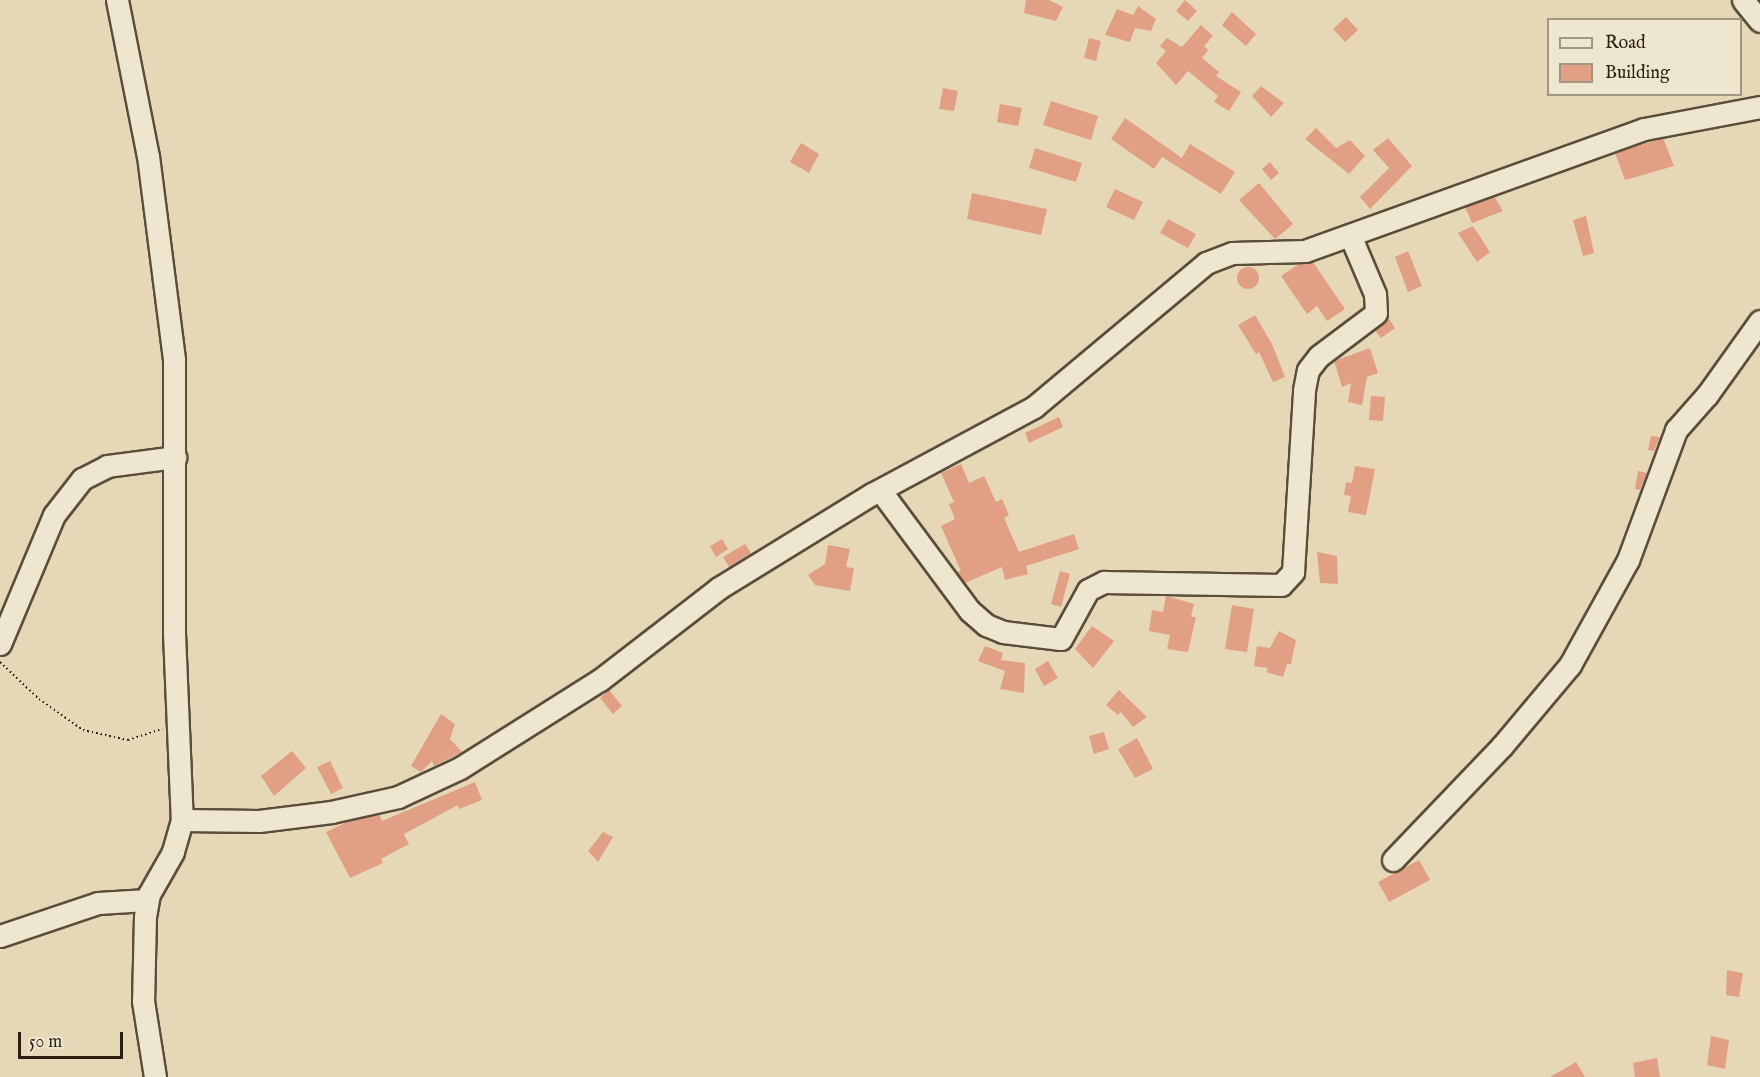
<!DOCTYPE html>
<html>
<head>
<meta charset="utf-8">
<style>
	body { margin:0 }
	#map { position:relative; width:1760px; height:1077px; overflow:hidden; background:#e6d8b6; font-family:"IM FELL English",serif }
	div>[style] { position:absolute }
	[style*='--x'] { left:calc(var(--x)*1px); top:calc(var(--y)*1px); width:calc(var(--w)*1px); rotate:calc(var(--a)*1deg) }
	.building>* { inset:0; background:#e19f84 }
	.round { border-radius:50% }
	.path>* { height:2px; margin-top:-1px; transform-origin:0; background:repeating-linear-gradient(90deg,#2b1f12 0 1.5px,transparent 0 4.5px) }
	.roads { filter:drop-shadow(2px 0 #5a4d3b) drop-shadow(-2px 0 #5a4d3b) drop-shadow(0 2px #5a4d3b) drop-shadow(0 -2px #5a4d3b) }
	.minor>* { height:21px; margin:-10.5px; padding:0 10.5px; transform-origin:10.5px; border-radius:10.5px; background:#efe6d0 }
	span { translate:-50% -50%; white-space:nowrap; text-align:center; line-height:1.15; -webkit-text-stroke:6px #efe6d0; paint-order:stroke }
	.legend { position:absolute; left:1547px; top:18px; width:195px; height:78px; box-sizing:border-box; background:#efe6d0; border:2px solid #a19684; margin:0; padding:8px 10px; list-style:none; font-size:18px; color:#2b1f12 }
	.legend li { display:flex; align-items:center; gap:12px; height:30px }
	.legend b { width:30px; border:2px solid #a19684 }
	.scale { position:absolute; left:18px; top:1032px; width:105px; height:27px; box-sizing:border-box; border:3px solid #2b1f12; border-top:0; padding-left:8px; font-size:18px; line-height:21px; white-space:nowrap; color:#2b1f12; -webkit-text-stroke:4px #efe6d0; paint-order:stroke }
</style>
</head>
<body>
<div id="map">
	<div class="building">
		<div style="clip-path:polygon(1026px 0,1049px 0,1063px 7px,1056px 21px,1024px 13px)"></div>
		<div style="clip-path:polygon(1185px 0,1197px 11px,1188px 21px,1176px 11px)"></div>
		<div style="clip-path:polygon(1138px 6px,1156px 19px,1151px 31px,1135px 28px,1130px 42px,1105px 35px,1117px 9px,1133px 15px)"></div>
		<div style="clip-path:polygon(1232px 12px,1256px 34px,1246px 46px,1222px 25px)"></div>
		<div style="clip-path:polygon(1346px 17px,1358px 30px,1345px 42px,1333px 29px)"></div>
		<div style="clip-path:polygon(1201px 25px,1213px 36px,1204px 46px,1208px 50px,1202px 58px,1219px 72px,1216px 76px,1241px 92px,1229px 111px,1214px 102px,1218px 96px,1188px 71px,1176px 85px,1156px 63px,1166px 51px,1160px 46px,1167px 38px,1182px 47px)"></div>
		<div style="clip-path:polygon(1089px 38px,1101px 41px,1096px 61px,1084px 58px)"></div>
		<div style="clip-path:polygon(1261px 86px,1284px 103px,1271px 117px,1252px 96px)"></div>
		<div style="clip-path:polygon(943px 88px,958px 91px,954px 111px,939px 109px)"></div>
		<div style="clip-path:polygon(1051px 101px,1098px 116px,1091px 140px,1043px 125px)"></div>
		<div style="clip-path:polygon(1000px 104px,1022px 108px,1018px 126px,997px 122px)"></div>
		<div style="clip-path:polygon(1125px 118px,1182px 158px,1190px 144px,1235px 172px,1221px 194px,1162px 157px,1154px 169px,1111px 139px)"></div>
		<div style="clip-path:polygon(1316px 128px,1336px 148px,1350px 140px,1365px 156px,1349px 174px,1305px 139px)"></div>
		<div style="clip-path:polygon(1388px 138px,1412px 166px,1370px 209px,1360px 197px,1389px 168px,1373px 150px)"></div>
		<div style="clip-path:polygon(1663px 138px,1674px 166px,1625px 180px,1615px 153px)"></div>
		<div style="clip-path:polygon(801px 143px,819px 154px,809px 173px,790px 162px)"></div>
		<div style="clip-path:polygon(1035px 148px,1082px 163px,1076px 182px,1029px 168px)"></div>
		<div style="clip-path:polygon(1270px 162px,1279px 173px,1271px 180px,1262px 169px)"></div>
		<div style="clip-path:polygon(1259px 183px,1293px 224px,1275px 239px,1239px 200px)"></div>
		<div style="clip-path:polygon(1115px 189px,1143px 202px,1134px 220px,1106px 207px)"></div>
		<div style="clip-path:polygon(972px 193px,1047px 209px,1041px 235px,967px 219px)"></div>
		<div style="clip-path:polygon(1494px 196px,1503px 211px,1472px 223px,1465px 207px)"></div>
		<div style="clip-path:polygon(1586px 216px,1594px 253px,1583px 256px,1573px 220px)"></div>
		<div style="clip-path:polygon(1168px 219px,1196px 234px,1188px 248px,1160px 233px)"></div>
		<div style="clip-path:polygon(1473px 226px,1490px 252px,1477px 262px,1458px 233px)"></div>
		<div style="clip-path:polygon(1408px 251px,1422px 286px,1408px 292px,1395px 257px)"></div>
		<div style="clip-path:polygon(1313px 262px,1345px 309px,1327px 321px,1317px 306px,1307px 314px,1281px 276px,1299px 264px)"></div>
		<div class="round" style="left:1237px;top:267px;width:22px;height:22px"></div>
		<div style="clip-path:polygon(1255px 315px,1272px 344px,1285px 377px,1273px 382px,1259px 352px,1256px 354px,1238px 325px)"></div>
		<div style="clip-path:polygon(1389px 319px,1395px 328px,1381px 338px,1375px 330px)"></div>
		<div style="clip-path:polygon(1370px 348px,1378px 373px,1367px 377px,1362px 405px,1348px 402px,1351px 383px,1342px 387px,1334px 361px)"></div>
		<div style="clip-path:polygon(1371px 396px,1385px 397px,1383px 421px,1369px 420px)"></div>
		<div style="clip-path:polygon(1059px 417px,1063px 427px,1029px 443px,1025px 433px)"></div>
		<div style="clip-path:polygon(1651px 436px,1660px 437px,1654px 451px,1648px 450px)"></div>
		<div style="clip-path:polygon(961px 464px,969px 483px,984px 476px,996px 502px,1002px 499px,1009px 515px,1004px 518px,1019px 552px,1074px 534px,1079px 549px,1026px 566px,1028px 574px,1005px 580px,1002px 567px,965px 583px,957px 572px,961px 571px,941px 526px,955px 519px,949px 504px,954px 502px,941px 473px)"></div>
		<div style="clip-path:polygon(1355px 466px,1375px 469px,1366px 515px,1348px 512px,1351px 496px,1344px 495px,1346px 482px,1352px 483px)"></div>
		<div style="clip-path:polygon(1638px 471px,1647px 473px,1640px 490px,1635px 489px)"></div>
		<div style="clip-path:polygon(722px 539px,728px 549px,716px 557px,710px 546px)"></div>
		<div style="clip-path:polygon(745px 544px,751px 553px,729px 567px,723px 557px)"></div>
		<div style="clip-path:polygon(828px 545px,850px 549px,846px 567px,854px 568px,850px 591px,815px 585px,808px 575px,825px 564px)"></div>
		<div style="clip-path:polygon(1317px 552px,1337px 556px,1338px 584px,1320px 583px)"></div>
		<div style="clip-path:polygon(1060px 571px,1070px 574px,1061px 607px,1051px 604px)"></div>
		<div style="clip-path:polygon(1166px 596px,1194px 604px,1191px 617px,1196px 617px,1188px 652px,1167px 649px,1170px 635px,1149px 631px,1152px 610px,1163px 612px)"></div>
		<div style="clip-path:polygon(1232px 605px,1254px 609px,1247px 652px,1225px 649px)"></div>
		<div style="clip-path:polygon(1092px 626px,1114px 641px,1093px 668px,1075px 649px)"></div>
		<div style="clip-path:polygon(1279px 631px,1296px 640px,1291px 664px,1287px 664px,1283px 677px,1266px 672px,1268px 668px,1254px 666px,1257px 646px,1270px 648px)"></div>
		<div style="clip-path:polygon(985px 646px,1003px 653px,1001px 660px,1025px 663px,1024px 693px,1000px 689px,1005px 671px,978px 661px)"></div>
		<div style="clip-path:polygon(1048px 661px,1058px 678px,1044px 686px,1035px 669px)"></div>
		<div style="clip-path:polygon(609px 690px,622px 706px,613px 714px,600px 698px)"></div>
		<div style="clip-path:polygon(1119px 690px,1147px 717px,1133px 727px,1121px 712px,1118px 715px,1106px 705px)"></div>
		<div style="clip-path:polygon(441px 714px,455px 724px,450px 739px,462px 752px,434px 766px,432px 761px,421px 772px,411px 766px)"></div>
		<div style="clip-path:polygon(1104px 732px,1109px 749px,1094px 754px,1089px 736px)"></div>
		<div style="clip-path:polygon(1137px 738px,1153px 769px,1135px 778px,1118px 749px)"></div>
		<div style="clip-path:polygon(292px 751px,306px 768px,274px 796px,261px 776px)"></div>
		<div style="clip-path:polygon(330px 761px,343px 788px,331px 794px,317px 767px)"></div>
		<div style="clip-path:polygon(475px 782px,482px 800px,459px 809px,458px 805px,404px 834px,409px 844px,381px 859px,383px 863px,350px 878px,326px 832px,349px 821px,379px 814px,382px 821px)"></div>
		<div style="clip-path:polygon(603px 832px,613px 837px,598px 862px,588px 851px)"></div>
		<div style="clip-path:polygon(1419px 860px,1430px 880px,1389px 902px,1378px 882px)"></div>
		<div style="clip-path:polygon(1727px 970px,1743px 973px,1739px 997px,1726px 995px)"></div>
		<div style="clip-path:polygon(1711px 1036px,1729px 1040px,1725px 1069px,1707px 1065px)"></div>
		<div style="clip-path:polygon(1657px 1058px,1660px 1077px,1635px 1077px,1633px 1063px)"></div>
		<div style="clip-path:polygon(1576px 1062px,1585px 1077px,1550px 1077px)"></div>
	</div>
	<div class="path">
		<div style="--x:0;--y:662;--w:54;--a:43.5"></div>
		<div style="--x:39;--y:699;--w:54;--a:35.2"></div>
		<div style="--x:83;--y:730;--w:46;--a:12.5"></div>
		<div style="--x:128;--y:740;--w:36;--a:-18"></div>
	</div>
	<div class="roads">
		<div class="minor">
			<div style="--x:117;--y:0;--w:159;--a:78.8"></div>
			<div style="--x:148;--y:156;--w:206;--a:82.7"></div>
			<div style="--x:174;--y:360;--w:273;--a:90"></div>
			<div style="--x:174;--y:633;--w:187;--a:87.6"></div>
			<div style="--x:182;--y:820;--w:33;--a:106"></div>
			<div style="--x:173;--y:852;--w:48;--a:119.7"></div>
			<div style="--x:149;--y:894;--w:22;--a:100"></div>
			<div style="--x:145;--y:916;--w:85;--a:91.3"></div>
			<div style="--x:143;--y:1001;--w:77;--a:81"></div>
			<div style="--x:1743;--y:0;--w:27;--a:51"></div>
			<div style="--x:880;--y:490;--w:151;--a:53.4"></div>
			<div style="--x:970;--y:611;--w:21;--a:41"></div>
			<div style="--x:986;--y:625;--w:18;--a:22"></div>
			<div style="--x:1003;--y:632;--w:58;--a:6.9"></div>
			<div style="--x:1061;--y:639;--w:56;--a:-61.1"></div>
			<div style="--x:1088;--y:590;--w:18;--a:-27"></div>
			<div style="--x:1104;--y:582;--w:177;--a:1"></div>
			<div style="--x:1281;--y:585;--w:18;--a:-47"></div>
			<div style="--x:1293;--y:572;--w:182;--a:-86.5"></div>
			<div style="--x:1304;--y:390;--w:20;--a:-79"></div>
			<div style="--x:1308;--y:370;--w:18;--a:-52"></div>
			<div style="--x:1319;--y:356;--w:71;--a:-37"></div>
			<div style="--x:1376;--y:313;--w:19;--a:-93"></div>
			<div style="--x:1375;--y:294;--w:64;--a:-113"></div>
			<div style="--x:0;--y:644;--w:140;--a:-67.3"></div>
			<div style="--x:54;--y:515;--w:46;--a:-52.1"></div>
			<div style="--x:82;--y:479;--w:28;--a:-27"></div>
			<div style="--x:107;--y:466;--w:69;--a:-7.5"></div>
			<div style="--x:182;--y:820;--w:77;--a:0.7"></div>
			<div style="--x:259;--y:821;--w:73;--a:-7.1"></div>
			<div style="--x:331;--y:812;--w:69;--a:-12.6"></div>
			<div style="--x:398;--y:797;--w:68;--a:-25.1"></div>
			<div style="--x:460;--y:768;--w:165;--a:-32.2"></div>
			<div style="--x:600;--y:680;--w:150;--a:-37.7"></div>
			<div style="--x:719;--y:588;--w:180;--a:-31.6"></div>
			<div style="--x:872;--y:494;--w:184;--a:-28.2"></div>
			<div style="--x:1034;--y:407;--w:224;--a:-39.9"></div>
			<div style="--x:1206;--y:263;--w:28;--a:-21"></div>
			<div style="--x:1232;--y:253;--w:73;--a:-1.6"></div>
			<div style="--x:1305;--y:251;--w:360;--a:-19.8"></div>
			<div style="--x:1644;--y:129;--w:118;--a:-10.7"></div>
			<div style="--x:1393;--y:860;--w:158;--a:-46.3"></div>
			<div style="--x:1502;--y:746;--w:106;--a:-50"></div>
			<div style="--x:1570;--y:665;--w:120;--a:-61.1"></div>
			<div style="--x:1628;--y:560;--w:139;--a:-69.7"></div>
			<div style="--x:1676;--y:430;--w:47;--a:-48.5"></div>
			<div style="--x:1707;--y:395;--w:91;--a:-54.4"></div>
			<div style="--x:0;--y:936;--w:103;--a:-18.6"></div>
			<div style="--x:98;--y:903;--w:49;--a:-3.5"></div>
		</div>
	</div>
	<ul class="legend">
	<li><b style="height:8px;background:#efe6d0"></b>Road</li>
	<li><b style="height:16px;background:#e19f84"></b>Building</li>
	</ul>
	<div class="scale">50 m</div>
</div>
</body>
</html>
